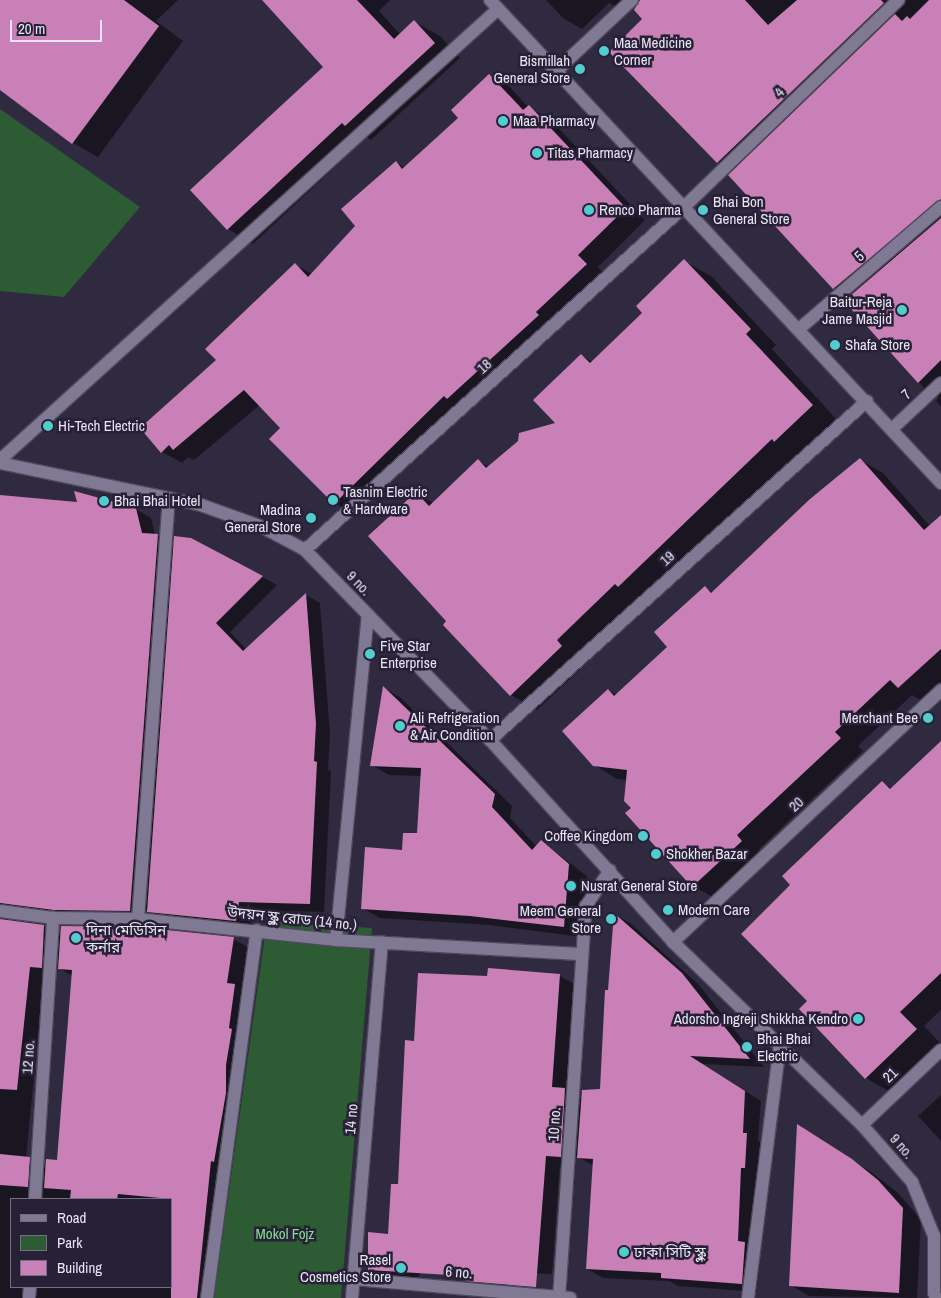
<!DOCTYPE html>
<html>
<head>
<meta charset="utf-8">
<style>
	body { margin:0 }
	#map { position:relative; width:941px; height:1298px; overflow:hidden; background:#302a40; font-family:"Archivo Narrow","Noto Sans Bengali",sans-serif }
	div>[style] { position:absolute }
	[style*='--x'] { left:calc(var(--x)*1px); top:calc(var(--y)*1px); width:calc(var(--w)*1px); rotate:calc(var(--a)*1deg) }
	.green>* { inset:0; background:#2c5b34 }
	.shadow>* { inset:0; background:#0007 }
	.building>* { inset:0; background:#c880b6 }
	.roads { filter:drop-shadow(1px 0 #4f495b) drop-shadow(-1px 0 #4f495b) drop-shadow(0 1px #4f495b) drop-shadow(0 -1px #4f495b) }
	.minor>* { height:12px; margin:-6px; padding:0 6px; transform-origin:6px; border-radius:6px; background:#807994 }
	.dots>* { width:14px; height:14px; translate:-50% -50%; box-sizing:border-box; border:2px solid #272036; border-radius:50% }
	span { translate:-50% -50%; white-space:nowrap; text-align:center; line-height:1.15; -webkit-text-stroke:5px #272036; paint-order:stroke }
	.poi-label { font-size:15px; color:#e8e4f3 }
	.left { translate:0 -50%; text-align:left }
	.right { translate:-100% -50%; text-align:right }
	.street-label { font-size:15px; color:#e8e4f3 }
	.park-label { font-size:15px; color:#83e191 }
	.legend { position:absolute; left:10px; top:1198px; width:162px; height:90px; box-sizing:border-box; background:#272036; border:1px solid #746e82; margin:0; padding:6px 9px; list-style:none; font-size:15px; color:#e8e4f3 }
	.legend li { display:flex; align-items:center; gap:10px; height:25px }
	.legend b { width:25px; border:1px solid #746e82 }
	.scale { position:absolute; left:10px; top:20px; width:92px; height:22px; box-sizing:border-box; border:2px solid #e8e4f3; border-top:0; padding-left:6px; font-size:15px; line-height:18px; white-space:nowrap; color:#e8e4f3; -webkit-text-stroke:4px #272036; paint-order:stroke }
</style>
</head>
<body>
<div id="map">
	<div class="green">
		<div style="clip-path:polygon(0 109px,140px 207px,64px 297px,0 291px)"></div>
		<div style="clip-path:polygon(267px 921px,372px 928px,341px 1298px,214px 1298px)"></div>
	</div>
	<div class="shadow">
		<div style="clip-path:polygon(0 0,178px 0,156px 21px,183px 41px,98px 157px,73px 143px,0 89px)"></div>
		<div style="clip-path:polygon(263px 0,390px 0,379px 11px,401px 35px,415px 22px,440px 36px,460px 58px,371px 140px,367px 137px,253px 244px,228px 229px,191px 190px,324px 67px)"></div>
		<div style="clip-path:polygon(546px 0,621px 0,614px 6px,609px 3px,582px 29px,563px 18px)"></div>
		<div style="clip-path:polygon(628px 0,941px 0,941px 407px,936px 401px,939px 397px,924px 388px,846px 301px,850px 297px,834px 288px,734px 172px,718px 162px,611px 52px,644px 19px,638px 6px)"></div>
		<div style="clip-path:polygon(490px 76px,510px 87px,528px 107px,549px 118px,645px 220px,598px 267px,606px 276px,463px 408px,355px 515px,335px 503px,282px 428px,260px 405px,194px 460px,188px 457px,182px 463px,162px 452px,218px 360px,295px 264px,312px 274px,357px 226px,396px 162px,405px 168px,460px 118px)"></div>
		<div style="clip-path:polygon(684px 261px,711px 276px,776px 345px,772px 349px,838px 421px,802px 456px,798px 454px,645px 602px,582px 656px,588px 662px,537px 710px,511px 695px,448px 622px,416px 494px,433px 503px,478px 461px,489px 467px,557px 423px,581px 355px,593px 362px,644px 313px)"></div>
		<div style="clip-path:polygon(860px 460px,883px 473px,930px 526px,941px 527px,941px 683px,922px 701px,912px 695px,858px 746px,863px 751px,759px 849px,764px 855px,716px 899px,693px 886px,633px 808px,627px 780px,617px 779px,594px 765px,608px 690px,617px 695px,669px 647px,705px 588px,713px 592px)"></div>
		<div style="clip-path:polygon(evenodd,0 496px,136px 509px,151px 518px,155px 535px,175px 545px,191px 539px,277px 585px,230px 632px,246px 649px,306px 595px,320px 603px,330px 733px,328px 770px,331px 771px,324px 912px,253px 910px,250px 929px,162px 919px,146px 910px,145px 919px,16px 911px,6px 918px,8px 922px,44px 926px,61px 936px,233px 939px,248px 947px,242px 989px,249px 993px,241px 1102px,229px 1170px,226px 1169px,214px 1298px,0 1298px,0 496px,57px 967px,73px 976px,59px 1162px,46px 1168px,26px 1158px,44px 974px,56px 976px,57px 967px,0 496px,11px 1199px,171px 1199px,171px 1287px,11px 1287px,11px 1199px)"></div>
		<div style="clip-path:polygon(384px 688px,401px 698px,512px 806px,510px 818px,537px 847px,541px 841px,587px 876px,582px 937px,489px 925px,380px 918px,362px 908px,418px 834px,422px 776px,389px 775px,372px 765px)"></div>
		<div style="clip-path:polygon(941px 745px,941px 1010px,924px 1026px,940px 1043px,890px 1092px,866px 1078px,809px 1001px,792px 885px,882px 782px,893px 789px)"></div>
		<div style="clip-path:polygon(616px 915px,630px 923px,698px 984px,764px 1067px,702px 1064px,761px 1101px,758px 1140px,762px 1144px,761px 1177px,756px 1176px,753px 1247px,760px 1252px,757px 1292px,678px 1286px,669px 1281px,603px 1278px,587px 1269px,594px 1166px,576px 1156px,575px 1164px,560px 1164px,552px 1274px,420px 1267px,419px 1280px,384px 1278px,369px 1269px,389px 1235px,400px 1185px,416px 1042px,488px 978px,560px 976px,574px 984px,567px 1091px,582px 1099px,601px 1090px)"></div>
		<div style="clip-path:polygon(941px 1095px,941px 1141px,918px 1116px)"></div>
		<div style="clip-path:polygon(816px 1137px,871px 1172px,897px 1192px,921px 1220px,917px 1298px,809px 1296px,790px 1285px)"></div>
	</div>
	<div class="building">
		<div style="clip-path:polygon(0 0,124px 0,159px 26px,72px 144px,0 90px)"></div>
		<div style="clip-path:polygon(262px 0,357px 0,394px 39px,414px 20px,435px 43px,345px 126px,342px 123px,227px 230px,190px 190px,323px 67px)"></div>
		<div style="clip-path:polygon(640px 0,745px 0,768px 25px,797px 0,881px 0,884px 3px,717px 163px,609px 52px,642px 19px,634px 10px)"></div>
		<div style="clip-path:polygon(929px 0,941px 0,941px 199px,833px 289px,728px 175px,895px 14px,902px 21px,907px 16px,910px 19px)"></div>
		<div style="clip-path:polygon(489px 74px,523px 110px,529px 105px,626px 208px,578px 255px,587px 264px,536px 312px,539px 315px,447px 399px,444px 396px,334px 504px,269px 439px,280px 428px,244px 390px,173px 450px,169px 445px,161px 453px,140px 428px,216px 360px,205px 349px,295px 263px,308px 277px,355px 226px,341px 209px,396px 161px,402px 169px,458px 118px,451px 110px)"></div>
		<div style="clip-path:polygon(941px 218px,941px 360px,918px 383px,844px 301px)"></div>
		<div style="clip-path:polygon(684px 259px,751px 329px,746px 334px,813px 405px,774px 442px,772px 439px,618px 587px,615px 584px,557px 640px,562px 646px,510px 696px,443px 625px,446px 621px,368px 536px,416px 492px,429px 506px,478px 459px,486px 468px,518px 441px,519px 433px,555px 423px,533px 400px,581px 354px,590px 363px,642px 313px,636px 306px)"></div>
		<div style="clip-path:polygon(860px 458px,924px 530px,941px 515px,941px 649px,898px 688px,890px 680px,835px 732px,841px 738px,737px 835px,742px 841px,692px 887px,625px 813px,631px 808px,624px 801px,627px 770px,593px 766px,562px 731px,608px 689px,614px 696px,667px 647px,654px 632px,705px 586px,711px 593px,810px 499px)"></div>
		<div style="clip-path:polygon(74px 491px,136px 508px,142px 533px,158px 534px,130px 911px,54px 910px,0 903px,0 495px,77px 502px)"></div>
		<div style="clip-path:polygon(174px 536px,191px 538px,263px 576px,216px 623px,243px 651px,306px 593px,316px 724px,314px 761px,317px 762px,310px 904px,239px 902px,236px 921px,147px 912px)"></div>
		<div style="clip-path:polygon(383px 686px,495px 794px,492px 807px,532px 850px,541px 840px,569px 864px,564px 927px,470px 916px,361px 909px,365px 847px,402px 850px,403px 833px,417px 833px,421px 768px,370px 766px)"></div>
		<div style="clip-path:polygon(941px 741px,941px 973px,900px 1012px,917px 1029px,865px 1079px,799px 1009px,807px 1001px,741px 934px,790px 885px,782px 876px,882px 781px,890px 789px)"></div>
		<div style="clip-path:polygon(614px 913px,682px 973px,750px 1059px,690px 1056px,745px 1091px,743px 1133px,747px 1133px,745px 1168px,741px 1168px,738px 1241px,745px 1242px,742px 1284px,661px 1278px,661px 1273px,586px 1269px,593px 1159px,577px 1158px,582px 1090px,600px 1089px,605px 990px,608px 990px)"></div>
		<div style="clip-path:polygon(0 919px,44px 925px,42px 968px,30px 967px,17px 1090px,0 1089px)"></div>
		<div style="clip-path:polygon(61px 926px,138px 927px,234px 937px,227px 983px,235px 984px,229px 1028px,232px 1029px,226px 1065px,226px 1093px,214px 1162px,211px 1161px,197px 1298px,171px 1298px,171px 1199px,118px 1194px,117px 1199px,70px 1199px,71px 1190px,44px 1188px,46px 1159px,57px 1160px,72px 970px,58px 969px)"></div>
		<div style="clip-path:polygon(488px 968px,560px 974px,552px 1087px,565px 1088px,561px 1157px,546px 1156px,536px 1287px,465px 1281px,465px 1276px,368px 1270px,368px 1232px,388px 1234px,391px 1184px,398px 1184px,405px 1040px,414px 1041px,418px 973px,487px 976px)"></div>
		<div style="clip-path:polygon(797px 1124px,852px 1159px,878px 1180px,903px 1208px,899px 1293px,789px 1286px)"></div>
		<div style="clip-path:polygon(0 1154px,30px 1157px,28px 1187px,0 1185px)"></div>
	</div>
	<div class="roads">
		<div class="minor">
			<div style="--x:490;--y:0;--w:661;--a:46.96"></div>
			<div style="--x:556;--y:71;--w:104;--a:-43.1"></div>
			<div style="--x:799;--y:329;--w:187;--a:-40.7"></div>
			<div style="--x:892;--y:429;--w:67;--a:-43.2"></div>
			<div style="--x:0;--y:460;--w:672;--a:-42.16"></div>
			<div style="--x:0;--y:463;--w:205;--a:11.8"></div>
			<div style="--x:201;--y:505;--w:65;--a:19.8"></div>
			<div style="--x:262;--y:527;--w:49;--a:28.1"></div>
			<div style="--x:305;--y:550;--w:265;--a:45.8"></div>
			<div style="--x:490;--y:740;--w:273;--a:47.8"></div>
			<div style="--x:673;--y:942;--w:263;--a:44.1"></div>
			<div style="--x:862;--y:1125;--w:76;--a:48.7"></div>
			<div style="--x:912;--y:1182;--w:58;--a:67.8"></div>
			<div style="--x:934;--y:1236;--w:57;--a:90"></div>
			<div style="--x:934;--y:1293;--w:5;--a:68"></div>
			<div style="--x:305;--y:550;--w:511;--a:-42.15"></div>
			<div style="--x:684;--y:207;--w:298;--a:-44"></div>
			<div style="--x:490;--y:740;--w:507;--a:-41.96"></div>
			<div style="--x:0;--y:911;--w:53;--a:7.5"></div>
			<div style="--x:53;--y:918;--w:85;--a:0.7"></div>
			<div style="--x:138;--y:919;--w:199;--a:6.1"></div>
			<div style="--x:336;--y:940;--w:246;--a:3.3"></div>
			<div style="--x:138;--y:919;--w:422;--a:-85.8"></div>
			<div style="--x:336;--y:940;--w:327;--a:-84.4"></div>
			<div style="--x:673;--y:942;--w:368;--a:-43.2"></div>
			<div style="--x:862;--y:1125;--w:109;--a:-43.5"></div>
			<div style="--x:35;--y:1199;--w:282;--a:-86.3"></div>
			<div style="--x:354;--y:1279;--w:217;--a:5"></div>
			<div style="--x:29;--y:1298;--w:11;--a:-85"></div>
			<div style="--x:207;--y:1298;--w:371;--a:-82.3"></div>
			<div style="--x:352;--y:1298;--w:357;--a:-85.2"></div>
			<div style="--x:559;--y:1298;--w:393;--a:-86.1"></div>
			<div style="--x:586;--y:906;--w:43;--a:-56.3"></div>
			<div style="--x:748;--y:1298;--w:254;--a:-82.8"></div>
		</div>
	</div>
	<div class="dots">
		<div style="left:604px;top:51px;background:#52cdcf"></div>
		<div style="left:580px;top:69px;background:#52cdcf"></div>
		<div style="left:503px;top:121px;background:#52cdcf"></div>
		<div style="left:537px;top:153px;background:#52cdcf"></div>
		<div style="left:589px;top:210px;background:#52cdcf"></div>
		<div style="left:703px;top:210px;background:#52cdcf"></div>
		<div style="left:902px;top:310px;background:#52cdcf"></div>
		<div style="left:835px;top:345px;background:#52cdcf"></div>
		<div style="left:48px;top:426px;background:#52cdcf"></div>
		<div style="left:333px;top:500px;background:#52cdcf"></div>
		<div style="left:104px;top:501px;background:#52cdcf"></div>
		<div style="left:311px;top:518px;background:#52cdcf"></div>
		<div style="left:370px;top:654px;background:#52cdcf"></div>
		<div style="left:928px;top:718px;background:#52cdcf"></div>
		<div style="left:400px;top:726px;background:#52cdcf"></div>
		<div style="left:643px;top:836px;background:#52cdcf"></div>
		<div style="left:656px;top:854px;background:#52cdcf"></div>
		<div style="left:571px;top:886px;background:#52cdcf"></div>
		<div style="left:668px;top:910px;background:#52cdcf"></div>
		<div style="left:611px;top:919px;background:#52cdcf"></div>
		<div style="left:76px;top:938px;background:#52cdcf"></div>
		<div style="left:858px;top:1019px;background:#52cdcf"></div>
		<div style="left:747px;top:1047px;background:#52cdcf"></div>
		<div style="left:624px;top:1252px;background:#52cdcf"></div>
		<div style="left:401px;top:1268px;background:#52cdcf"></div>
	</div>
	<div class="poi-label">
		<span class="left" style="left:614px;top:51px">Maa Medicine<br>Corner</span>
		<span class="right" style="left:570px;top:69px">Bismillah<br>General Store</span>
		<span class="left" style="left:513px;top:121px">Maa Pharmacy</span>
		<span class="left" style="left:547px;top:153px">Titas Pharmacy</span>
		<span class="left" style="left:713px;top:210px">Bhai Bon<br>General Store</span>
		<span class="left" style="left:599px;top:210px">Renco Pharma</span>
		<span class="right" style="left:892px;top:310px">Baitur-Reja<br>Jame Masjid</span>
		<span class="left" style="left:845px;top:345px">Shafa Store</span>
		<span class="left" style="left:58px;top:426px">Hi-Tech Electric</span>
		<span class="left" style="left:343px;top:500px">Tasnim Electric<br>&amp; Hardware</span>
		<span class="left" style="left:114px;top:501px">Bhai Bhai Hotel</span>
		<span class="right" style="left:301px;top:518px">Madina<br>General Store</span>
		<span class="left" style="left:380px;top:654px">Five Star<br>Enterprise</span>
		<span class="left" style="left:410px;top:726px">Ali Refrigeration<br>&amp; Air Condition</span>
		<span class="right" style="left:918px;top:718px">Merchant Bee</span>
		<span class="right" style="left:633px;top:836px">Coffee Kingdom</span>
		<span class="left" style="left:666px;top:854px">Shokher Bazar</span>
		<span class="left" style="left:581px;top:886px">Nusrat General Store</span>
		<span class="right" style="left:601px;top:919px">Meem General<br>Store</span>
		<span class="left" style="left:678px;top:910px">Modern Care</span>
		<span class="left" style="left:86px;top:938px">দিনা মেডিসিন<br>কর্নার</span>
		<span class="right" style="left:848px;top:1019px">Adorsho Ingreji Shikkha Kendro</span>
		<span class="left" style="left:757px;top:1047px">Bhai Bhai<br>Electric</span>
		<span class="left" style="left:634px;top:1252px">ঢাকা সিটি স্কুল</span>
		<span class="right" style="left:391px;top:1268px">Rasel<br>Cosmetics Store</span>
	</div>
	<div class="street-label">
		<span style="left:779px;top:92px;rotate:-44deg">4</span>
		<span style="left:859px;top:256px;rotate:-41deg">5</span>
		<span style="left:484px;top:366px;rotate:-42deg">18</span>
		<span style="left:906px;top:394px;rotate:-43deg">7</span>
		<span style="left:667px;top:558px;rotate:-42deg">19</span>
		<span style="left:359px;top:583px;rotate:46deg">9 no.</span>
		<span style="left:796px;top:804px;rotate:-43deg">20</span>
		<span style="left:292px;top:918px;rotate:6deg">উদয়ন স্কুল রোড (14 no.)</span>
		<span style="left:28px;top:1057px;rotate:-86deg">12 no.</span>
		<span style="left:890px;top:1075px;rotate:-44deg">21</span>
		<span style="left:351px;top:1119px;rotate:-85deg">14 no</span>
		<span style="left:554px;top:1124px;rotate:-86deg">10 no.</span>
		<span style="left:902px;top:1146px;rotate:49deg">9 no.</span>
		<span style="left:459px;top:1272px;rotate:5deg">6 no.</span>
	</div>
	<div class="park-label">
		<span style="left:285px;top:1234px">Mokol Fojz</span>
	</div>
	<ul class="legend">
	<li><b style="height:6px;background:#807994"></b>Road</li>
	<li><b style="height:14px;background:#2c5b34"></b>Park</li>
	<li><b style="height:14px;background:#c880b6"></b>Building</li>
	</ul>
	<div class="scale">20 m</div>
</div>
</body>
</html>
